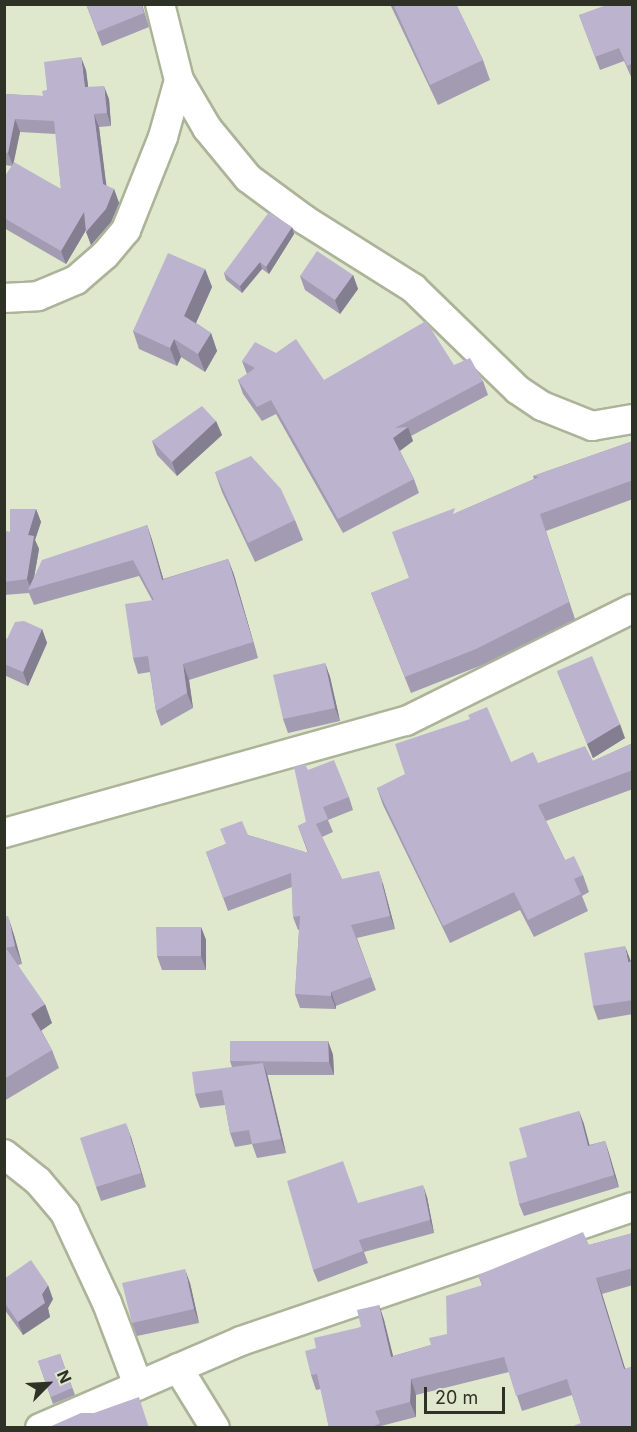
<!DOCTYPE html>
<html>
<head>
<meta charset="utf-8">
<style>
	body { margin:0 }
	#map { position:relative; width:637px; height:1432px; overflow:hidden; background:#dfe8cc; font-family:Inter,sans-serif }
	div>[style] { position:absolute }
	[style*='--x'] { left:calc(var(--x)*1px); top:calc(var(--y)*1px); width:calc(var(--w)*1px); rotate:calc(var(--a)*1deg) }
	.roads { filter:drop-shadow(2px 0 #abb499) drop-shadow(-2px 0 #abb499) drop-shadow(0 2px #abb499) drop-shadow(0 -2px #abb499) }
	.street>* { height:28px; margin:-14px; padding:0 14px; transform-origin:14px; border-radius:14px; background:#fff }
	.wall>* { inset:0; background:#a29bb2 }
	.shaded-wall>* { inset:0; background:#847e91 }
	.building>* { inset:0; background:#bcb4cf }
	span { translate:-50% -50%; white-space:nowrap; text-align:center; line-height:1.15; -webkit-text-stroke:6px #dfe8cc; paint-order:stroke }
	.frame { position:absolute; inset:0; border:6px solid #2d3126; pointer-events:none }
	.north { position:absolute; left:18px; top:1354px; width:60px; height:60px; -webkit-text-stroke:4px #dfe8cc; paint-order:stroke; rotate:66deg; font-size:16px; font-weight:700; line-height:24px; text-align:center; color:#2d3126 }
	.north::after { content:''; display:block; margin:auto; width:21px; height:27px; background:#2d3126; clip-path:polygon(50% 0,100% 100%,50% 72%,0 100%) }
	.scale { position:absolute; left:424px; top:1387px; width:81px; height:27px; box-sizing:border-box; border:3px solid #2d3126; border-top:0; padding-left:8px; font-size:18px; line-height:21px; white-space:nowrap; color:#2d3126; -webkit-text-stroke:4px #dfe8cc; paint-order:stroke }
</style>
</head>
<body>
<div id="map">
	<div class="roads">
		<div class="street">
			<div style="--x:179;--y:80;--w:56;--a:59.7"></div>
			<div style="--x:207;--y:128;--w:65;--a:50.6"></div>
			<div style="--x:248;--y:178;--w:71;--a:36.4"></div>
			<div style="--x:305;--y:220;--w:128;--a:32.2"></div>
			<div style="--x:413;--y:288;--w:146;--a:44.2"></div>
			<div style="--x:518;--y:390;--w:29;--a:34"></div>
			<div style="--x:542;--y:406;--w:54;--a:21.8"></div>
			<div style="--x:592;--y:426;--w:41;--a:-9.9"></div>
			<div style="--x:4;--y:298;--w:34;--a:-3"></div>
			<div style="--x:38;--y:296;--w:41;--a:-22.8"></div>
			<div style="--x:76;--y:280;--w:38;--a:-41"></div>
			<div style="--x:105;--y:255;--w:33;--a:-50"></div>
			<div style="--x:126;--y:230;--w:100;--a:-68.3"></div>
			<div style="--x:163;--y:137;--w:59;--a:-74.3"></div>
			<div style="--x:179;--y:80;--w:78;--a:-104"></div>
			<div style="--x:4;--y:833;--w:417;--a:-15.6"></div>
			<div style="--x:406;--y:721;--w:252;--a:-26.4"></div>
			<div style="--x:4;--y:1154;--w:43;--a:38.5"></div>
			<div style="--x:38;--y:1181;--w:42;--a:49.8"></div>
			<div style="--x:65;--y:1213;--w:99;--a:65"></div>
			<div style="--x:107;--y:1303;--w:88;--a:69.3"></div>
			<div style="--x:178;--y:1368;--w:70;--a:58.3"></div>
			<div style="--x:40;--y:1428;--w:219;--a:-23.4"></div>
			<div style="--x:241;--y:1341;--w:413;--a:-18.9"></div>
		</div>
	</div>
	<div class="wall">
		<div style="clip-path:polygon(86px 4px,142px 4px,149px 27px,102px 46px)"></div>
		<div style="clip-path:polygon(390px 4px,456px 4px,483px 60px,490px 80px,438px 105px)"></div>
		<div style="clip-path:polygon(633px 4px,633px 79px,632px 79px,624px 61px,600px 70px,579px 15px)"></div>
		<div style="clip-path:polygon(evenodd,86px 70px,88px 87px,109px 99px,111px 126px,99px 127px,106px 186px,114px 189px,119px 203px,111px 222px,91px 245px,86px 230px,66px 264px,4px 228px,4px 178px,12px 166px,4px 165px,4px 94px,43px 96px,47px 90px,86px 70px,20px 132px,56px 134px,61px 189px,13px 164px,20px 132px)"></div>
		<div style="clip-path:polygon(292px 227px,294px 234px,269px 274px,262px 269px,242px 293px,226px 280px,224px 273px)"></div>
		<div style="clip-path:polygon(205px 269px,212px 287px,196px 323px,211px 333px,217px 351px,205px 372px,181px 357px,177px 366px,139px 349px,133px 331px)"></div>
		<div style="clip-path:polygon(353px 275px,358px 289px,340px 314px,305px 290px,300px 276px)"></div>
		<div style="clip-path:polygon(242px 361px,324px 380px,454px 365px,483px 381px,488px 395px,411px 436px,413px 441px,400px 451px,414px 479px,419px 493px,343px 533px,276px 414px,262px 421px,243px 394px,238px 380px,247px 374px)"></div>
		<div style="clip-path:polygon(216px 421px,222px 435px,177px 476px,157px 455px,152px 441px)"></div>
		<div style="clip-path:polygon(633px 441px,633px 499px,546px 531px,575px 619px,482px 665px,411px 693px,371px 593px,409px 578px,456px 513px,534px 479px,533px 476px)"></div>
		<div style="clip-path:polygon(215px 472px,295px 520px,303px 540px,255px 562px,222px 492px)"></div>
		<div style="clip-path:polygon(36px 509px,41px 522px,35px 540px,39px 549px,34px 578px,147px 525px,152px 540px,163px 579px,228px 559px,234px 575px,258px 658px,189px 680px,193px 708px,161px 726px,156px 711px,150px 672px,138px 674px,133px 658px,152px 600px,139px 576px,34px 605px,29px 593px,4px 595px,4px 531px,10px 532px)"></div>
		<div style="clip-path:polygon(42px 629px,47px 643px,28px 686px,4px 675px,4px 638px,7px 639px)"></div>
		<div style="clip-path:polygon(325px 663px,330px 677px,340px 721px,288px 733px,283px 719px)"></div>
		<div style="clip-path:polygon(557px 671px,625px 738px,593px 758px)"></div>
		<div style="clip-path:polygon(633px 743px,633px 789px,546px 821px,565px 860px,583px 875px,589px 892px,582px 896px,588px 911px,534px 937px,520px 910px,450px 943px,383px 805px,377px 788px,511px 762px,538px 763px,593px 761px)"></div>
		<div style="clip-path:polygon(308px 770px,349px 797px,353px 810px,328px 820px,333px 832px,322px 837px,342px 879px,383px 884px,395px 929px,357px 938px,376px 990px,336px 1006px,336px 1009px,300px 1008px,295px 994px,299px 930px,298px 930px,293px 917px,292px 887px,228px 911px,206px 852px,248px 835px,308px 853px,298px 826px,306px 822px)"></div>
		<div style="clip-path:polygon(4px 917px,14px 935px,22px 964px,18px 965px,52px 1023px,41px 1030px,52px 1050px,59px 1068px,4px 1101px)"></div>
		<div style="clip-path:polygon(201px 927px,206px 940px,206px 970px,162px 970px,157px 956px)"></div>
		<div style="clip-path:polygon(630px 959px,631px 961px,633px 961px,633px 1014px,598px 1020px,593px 1006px)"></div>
		<div style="clip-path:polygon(328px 1041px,333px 1055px,334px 1075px,267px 1075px,286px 1153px,257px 1158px,252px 1144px,235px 1147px,230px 1133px,225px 1105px,200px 1108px,195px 1094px,232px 1067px,230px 1061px)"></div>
		<div style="clip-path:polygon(579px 1111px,589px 1145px,605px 1141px,619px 1187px,524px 1216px,519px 1204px,527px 1157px)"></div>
		<div style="clip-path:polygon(131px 1137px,146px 1187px,101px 1201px,96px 1187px)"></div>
		<div style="clip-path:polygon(427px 1197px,434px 1233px,364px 1252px,368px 1263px,318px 1282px,313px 1270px,358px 1203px)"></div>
		<div style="clip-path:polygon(633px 1233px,633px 1285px,602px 1294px,625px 1369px,581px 1423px,572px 1395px,522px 1411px,509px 1372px,416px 1395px,416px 1417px,381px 1426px,382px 1428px,329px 1428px,321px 1389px,316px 1390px,311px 1375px,316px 1348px,361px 1327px,379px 1305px,384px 1320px,393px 1356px,431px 1345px,447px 1334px,482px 1285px,478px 1275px)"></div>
		<div style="clip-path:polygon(4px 1279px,53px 1299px,48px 1308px,50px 1317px,23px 1335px,4px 1309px)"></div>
		<div style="clip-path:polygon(190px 1283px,199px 1323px,137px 1336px,132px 1323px)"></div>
		<div style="clip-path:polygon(60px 1354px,75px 1395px,53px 1404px,38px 1361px)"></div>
	</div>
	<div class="shaded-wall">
		<div style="clip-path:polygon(81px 57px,86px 70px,90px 101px,85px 87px)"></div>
		<div style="clip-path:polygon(104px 86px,109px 99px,111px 126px,107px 113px)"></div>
		<div style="clip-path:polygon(94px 114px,99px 127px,108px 198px,103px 184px)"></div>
		<div style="clip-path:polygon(15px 119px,20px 132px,13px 166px,8px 153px)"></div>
		<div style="clip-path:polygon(114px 189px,119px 203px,111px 222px,91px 245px,86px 232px)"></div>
		<div style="clip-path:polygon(84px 212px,89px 225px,66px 264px,61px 251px)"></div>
		<div style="clip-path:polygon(292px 227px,294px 234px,269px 274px,266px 267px)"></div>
		<div style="clip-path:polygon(260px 262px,262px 269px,242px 293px,240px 286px)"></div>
		<div style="clip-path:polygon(205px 269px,212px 287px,191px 334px,184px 316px)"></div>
		<div style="clip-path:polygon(353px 275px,358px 289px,340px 314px,335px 300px)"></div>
		<div style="clip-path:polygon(211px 333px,217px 351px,205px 372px,198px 354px)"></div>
		<div style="clip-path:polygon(174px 339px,181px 357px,177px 366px,170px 348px)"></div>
		<div style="clip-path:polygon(216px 421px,222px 435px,177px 476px,172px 462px)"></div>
		<div style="clip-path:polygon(408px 427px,413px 441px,398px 452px,393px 438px)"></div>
		<div style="clip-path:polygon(36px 509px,41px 522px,35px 540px,39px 549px,32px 589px,31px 589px,27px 579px,28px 535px)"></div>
		<div style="clip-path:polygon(147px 525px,152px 540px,168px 595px,162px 580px)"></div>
		<div style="clip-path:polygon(228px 559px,234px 575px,258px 658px,253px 642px)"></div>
		<div style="clip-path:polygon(42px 629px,47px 643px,28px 686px,23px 672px)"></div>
		<div style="clip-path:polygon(325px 663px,330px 677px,340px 721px,335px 708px)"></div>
		<div style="clip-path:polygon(183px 664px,189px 680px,193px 708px,187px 693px)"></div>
		<div style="clip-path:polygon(620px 724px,625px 738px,593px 758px,587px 744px)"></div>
		<div style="clip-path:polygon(379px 871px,383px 884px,395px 929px,390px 916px)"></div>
		<div style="clip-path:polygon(8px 916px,14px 935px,22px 964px,15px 946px)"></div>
		<div style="clip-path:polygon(201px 927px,206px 940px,206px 970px,201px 956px)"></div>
		<div style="clip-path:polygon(625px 946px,630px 959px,633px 974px,628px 962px)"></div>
		<div style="clip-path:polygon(331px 992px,336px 1006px,336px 1009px,331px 996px)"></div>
		<div style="clip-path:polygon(45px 1004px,52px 1023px,38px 1033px,31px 1014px)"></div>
		<div style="clip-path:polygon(328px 1041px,333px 1055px,334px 1075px,329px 1062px)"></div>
		<div style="clip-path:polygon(263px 1063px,268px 1077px,286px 1153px,281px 1139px)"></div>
		<div style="clip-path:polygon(579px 1111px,584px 1124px,593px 1158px,588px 1146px)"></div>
		<div style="clip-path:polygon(126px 1123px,131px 1137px,146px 1187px,141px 1173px)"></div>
		<div style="clip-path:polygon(605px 1141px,609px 1153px,619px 1187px,614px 1175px)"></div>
		<div style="clip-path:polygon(423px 1185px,427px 1197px,434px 1233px,430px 1220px)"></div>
		<div style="clip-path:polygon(185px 1269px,190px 1283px,199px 1323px,194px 1309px)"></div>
		<div style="clip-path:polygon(596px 1278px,602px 1294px,630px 1384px,624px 1369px)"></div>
		<div style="clip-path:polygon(48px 1285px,53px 1299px,48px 1308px,50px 1317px,23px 1335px,18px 1322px,42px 1294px)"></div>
		<div style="clip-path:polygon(379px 1305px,384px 1320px,397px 1372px,391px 1357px)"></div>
		<div style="clip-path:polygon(411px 1379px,416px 1395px,416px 1417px,410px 1402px)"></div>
	</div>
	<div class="building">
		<div style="clip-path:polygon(86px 4px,141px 4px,144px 13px,97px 32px)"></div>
		<div style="clip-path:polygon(393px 4px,456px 4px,483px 60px,430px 85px)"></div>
		<div style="clip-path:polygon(609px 4px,633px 4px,633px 63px,627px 66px,619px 48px,595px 57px,579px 15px)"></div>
		<div style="clip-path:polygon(81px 57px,85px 87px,104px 86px,107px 113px,94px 114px,103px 184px,114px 189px,106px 209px,86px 232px,84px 212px,61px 251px,4px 218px,4px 178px,14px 162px,61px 189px,54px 121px,15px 119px,8px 153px,4px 152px,4px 94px,43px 96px,42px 91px,47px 90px,44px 62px)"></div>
		<div style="clip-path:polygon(269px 212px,292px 227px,266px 267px,260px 262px,240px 286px,224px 273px)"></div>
		<div style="clip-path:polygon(317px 251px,353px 275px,335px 300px,300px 276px)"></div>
		<div style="clip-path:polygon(168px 253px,205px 269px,184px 316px,211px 333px,198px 354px,174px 339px,170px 348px,133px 331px)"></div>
		<div style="clip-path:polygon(426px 321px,454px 365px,470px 358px,483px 381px,395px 428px,408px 427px,393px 438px,414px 479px,338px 519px,271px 400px,257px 407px,238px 380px,255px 368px,242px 361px,255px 342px,276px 353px,296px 339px,324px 380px)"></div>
		<div style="clip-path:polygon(202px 406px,216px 421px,172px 462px,152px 441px)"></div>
		<div style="clip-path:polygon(633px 441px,633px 480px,540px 514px,569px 602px,476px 649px,405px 677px,371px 593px,409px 578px,392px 532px,455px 508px,453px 514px,539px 477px,533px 476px)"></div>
		<div style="clip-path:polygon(251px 456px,281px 489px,295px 520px,248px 543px,215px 472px)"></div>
		<div style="clip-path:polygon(10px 509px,36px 509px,28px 535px,34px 536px,27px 579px,4px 582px,4px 531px,10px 532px)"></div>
		<div style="clip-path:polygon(147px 525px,162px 580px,228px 559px,253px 642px,183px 664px,187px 693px,156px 711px,148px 656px,133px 658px,125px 604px,154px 600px,133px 560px,28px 590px,42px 560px)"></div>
		<div style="clip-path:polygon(24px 621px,42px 629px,23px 672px,4px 664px,4px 638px,7px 639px,15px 622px)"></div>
		<div style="clip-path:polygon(592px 656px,620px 724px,587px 744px,557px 671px)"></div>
		<div style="clip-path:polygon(325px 663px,335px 708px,283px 719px,273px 675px)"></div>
		<div style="clip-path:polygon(487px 707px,511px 762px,533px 752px,538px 763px,585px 746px,593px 761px,633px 743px,633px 770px,538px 805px,565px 860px,574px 856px,583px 875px,574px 879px,581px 894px,528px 920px,514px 892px,443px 926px,377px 788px,405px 774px,395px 744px,470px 719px,468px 715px)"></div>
		<div style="clip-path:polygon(334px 760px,349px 797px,323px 807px,328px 819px,316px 824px,342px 879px,379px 871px,390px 916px,351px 925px,371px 977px,331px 992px,331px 996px,295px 994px,300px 916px,293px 917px,291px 873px,223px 898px,206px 852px,226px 844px,220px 829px,242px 821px,248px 835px,309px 853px,298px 826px,306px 822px,294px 767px,305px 764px,308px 770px)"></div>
		<div style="clip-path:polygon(8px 916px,15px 946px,6px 948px,45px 1004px,31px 1014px,52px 1050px,4px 1079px,4px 917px)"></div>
		<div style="clip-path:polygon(156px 927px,201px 927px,201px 956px,157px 956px)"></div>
		<div style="clip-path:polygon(625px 946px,628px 962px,633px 961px,633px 1000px,593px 1006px,584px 953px)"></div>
		<div style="clip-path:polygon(230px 1041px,328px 1041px,329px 1062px,230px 1061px)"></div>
		<div style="clip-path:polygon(263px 1063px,281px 1139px,252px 1144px,249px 1130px,230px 1133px,222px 1090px,195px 1094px,192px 1072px)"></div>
		<div style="clip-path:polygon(579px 1111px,588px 1146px,605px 1141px,614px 1175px,519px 1204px,509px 1162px,527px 1157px,519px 1128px)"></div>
		<div style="clip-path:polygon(126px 1123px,141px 1173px,96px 1187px,80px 1138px)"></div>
		<div style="clip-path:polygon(343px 1161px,358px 1203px,423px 1185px,430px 1220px,359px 1240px,363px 1251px,313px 1270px,287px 1181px)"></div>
		<div style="clip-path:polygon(583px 1232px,589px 1245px,633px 1233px,633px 1268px,596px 1278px,624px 1369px,633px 1366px,633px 1428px,568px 1428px,581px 1423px,567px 1379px,516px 1396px,504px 1357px,411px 1379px,410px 1402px,375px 1411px,380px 1423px,371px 1428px,329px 1428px,317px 1374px,311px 1375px,305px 1351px,316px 1348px,314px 1338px,361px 1327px,357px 1310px,379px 1305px,391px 1357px,431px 1345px,429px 1338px,447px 1334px,446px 1296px,483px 1285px,478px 1275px)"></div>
		<div style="clip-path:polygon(31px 1260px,48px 1285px,42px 1294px,45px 1303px,18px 1322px,4px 1302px,4px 1279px)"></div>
		<div style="clip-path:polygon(185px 1269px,194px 1309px,132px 1323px,122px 1283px)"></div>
		<div style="clip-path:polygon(60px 1354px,72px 1388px,51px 1397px,38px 1361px)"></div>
		<div style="clip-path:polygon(139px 1397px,149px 1428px,47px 1428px,81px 1413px,94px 1413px)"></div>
	</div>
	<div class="frame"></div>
	<div class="north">N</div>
	<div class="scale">20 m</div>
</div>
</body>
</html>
